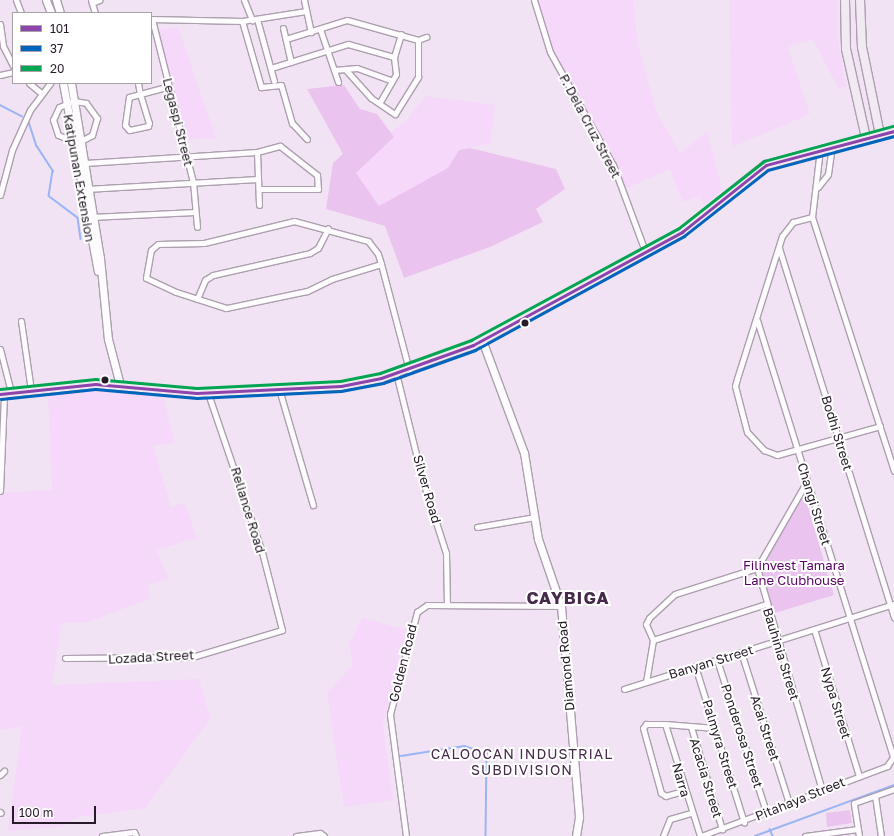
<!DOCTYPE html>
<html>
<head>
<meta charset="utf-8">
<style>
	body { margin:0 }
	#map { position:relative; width:894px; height:836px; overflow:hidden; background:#f2e3f4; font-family:"Golos Text",sans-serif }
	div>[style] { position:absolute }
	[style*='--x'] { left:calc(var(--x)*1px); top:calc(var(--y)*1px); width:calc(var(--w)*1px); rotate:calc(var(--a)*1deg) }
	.built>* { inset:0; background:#f5d8fa }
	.green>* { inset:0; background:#eac4ef }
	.stream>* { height:1.5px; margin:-0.75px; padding:0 0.75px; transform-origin:0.75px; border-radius:0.75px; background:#9ab5f5 }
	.roads { filter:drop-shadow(1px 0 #ac9fae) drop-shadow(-1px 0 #ac9fae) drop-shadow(0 1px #ac9fae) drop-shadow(0 -1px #ac9fae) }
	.minor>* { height:5px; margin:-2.5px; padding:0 2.5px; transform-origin:2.5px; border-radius:2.5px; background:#fdfbfd }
	.secondary>* { height:7px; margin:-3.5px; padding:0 3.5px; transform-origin:3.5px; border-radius:3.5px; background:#fdfbfd }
	.primary>* { height:8px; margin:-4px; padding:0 4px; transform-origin:4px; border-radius:4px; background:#f1eaf2 }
	.bus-1>* { height:3px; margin:-1.5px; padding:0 1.5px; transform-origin:1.5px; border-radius:1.5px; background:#8e44ad }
	.bus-2>* { height:3px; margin:-1.5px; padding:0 1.5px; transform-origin:1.5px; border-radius:1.5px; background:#0065bd }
	.bus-3>* { height:3px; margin:-1.5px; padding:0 1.5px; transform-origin:1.5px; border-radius:1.5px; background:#00a651 }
	.dots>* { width:11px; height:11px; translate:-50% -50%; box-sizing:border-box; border:2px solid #fff; border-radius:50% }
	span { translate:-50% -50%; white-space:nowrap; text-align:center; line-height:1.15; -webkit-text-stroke:4px #fff; paint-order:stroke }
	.street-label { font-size:13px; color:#271a29 }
	.park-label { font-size:13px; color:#5b0266 }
	.neighbourhood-label { font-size:14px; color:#472a4b; letter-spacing:1px }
	.district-label { font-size:17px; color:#472a4b; font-weight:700; letter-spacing:1px }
	.legend { position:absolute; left:12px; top:12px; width:140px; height:72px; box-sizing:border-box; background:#fff; border:1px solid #a9a3a9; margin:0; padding:5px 7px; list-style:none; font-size:12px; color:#271a29 }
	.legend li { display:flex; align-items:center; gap:8px; height:20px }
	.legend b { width:20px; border:1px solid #a9a3a9 }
	.scale { position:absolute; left:12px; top:806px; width:84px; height:18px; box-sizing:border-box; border:2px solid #271a29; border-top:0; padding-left:5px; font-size:12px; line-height:14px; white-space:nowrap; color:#271a29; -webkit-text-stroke:3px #fff; paint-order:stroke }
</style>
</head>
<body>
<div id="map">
	<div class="built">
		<div style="clip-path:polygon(537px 0,633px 0,637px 40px,656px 111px,680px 153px,707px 132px,722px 189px,704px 206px,700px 196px,683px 202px,670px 169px,625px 189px,550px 48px)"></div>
		<div style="clip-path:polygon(729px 0,837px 0,838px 40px,846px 87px,839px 90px,813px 39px,788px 47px,810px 114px,732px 147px)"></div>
		<div style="clip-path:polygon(178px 27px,216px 138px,185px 140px,158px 30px)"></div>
		<div style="clip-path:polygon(425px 96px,495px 105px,490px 143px,459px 150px,449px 168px,379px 206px,356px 173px,394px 137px,390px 133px,407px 120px)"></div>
		<div style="clip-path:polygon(112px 391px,164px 398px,174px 443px,153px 446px,171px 507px,185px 503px,197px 538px,156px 550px,169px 579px,148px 585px,151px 598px,86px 623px,61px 623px,52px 685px,199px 679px,210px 719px,145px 808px,79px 817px,60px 827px,8px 831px,22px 726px,0 730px,0 493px,52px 490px,48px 393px)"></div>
		<div style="clip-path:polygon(362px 618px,407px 630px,383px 726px,393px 800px,344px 807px,327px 693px,353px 665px,349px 645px)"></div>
	</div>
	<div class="green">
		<div style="clip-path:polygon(344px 85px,360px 109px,377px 114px,394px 137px,356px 173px,379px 206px,448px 168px,459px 150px,470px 148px,556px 169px,565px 189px,536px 209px,543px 222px,490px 247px,404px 278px,385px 226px,326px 209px,333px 163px,343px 154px,307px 89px)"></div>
		<div style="clip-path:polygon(804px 493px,834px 595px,772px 614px,759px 571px)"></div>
		<div style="clip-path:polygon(850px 810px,852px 823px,827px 827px,826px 813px)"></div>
	</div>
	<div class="stream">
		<div style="--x:0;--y:105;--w:25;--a:27"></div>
		<div style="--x:29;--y:122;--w:25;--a:72"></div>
		<div style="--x:37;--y:146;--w:30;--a:57"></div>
		<div style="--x:53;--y:171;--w:25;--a:99"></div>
		<div style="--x:49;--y:196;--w:36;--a:37"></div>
		<div style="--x:78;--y:218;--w:21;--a:82"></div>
		<div style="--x:401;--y:756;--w:64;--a:-9"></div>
		<div style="--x:464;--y:746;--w:24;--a:17"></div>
		<div style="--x:487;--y:753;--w:83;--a:90.7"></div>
		<div style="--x:770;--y:829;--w:8;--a:67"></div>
		<div style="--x:755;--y:836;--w:148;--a:-20.1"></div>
	</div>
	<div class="roads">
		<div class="minor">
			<div style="--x:16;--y:0;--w:14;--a:69"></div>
			<div style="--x:91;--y:0;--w:14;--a:73"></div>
			<div style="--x:244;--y:0;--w:22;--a:68"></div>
			<div style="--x:304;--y:0;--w:33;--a:78"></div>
			<div style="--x:534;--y:0;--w:54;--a:72.9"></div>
			<div style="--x:550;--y:52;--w:129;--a:60.9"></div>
			<div style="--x:613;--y:165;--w:92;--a:69.6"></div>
			<div style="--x:92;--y:3;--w:8;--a:-23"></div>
			<div style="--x:151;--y:19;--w:91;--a:1.3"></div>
			<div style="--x:242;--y:21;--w:65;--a:-8.9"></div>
			<div style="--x:152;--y:19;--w:168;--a:75.9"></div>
			<div style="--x:193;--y:182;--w:45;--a:84.9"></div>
			<div style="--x:257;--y:19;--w:64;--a:74.7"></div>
			<div style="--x:242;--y:21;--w:69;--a:73.9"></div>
			<div style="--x:261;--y:87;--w:20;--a:-6"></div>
			<div style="--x:281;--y:85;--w:40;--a:74"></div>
			<div style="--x:292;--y:123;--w:22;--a:47"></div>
			<div style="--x:0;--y:24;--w:22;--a:82"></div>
			<div style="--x:3;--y:46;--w:22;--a:63"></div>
			<div style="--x:283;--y:28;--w:35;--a:77"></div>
			<div style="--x:320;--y:29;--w:56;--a:71.2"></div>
			<div style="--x:286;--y:39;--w:64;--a:-17.3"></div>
			<div style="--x:347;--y:20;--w:74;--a:15.7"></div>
			<div style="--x:418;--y:40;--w:9;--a:-21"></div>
			<div style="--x:271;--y:68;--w:81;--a:-17.3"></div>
			<div style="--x:348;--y:44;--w:48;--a:15.8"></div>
			<div style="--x:345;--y:69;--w:39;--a:48"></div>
			<div style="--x:371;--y:98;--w:29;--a:34"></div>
			<div style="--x:395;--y:114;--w:44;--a:-58.1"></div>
			<div style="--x:418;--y:77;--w:37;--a:-90"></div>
			<div style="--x:334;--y:70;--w:23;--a:-5"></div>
			<div style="--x:357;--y:68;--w:37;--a:20"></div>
			<div style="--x:0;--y:75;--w:13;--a:-13"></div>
			<div style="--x:29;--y:83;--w:16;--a:40"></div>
			<div style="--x:138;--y:83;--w:11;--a:80"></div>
			<div style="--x:140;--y:94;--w:30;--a:73"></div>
			<div style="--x:149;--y:123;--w:3;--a:108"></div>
			<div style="--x:148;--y:126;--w:19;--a:168"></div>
			<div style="--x:129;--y:130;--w:6;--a:-129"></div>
			<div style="--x:125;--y:125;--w:28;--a:-82"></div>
			<div style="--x:129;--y:97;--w:11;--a:-15"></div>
			<div style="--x:140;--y:94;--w:30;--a:-15"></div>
			<div style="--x:380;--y:102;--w:32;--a:-60"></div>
			<div style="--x:396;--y:74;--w:17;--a:-97"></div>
			<div style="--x:394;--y:57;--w:24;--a:-73"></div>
			<div style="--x:73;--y:141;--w:16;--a:-158"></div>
			<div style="--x:58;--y:135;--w:16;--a:-108"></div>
			<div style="--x:53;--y:120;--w:14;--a:-65"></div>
			<div style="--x:59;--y:107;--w:16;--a:-22"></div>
			<div style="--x:74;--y:101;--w:12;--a:9"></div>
			<div style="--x:86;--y:103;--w:19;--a:54"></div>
			<div style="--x:97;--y:118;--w:18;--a:106"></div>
			<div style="--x:92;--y:135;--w:13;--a:151"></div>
			<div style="--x:820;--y:149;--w:68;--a:96.7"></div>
			<div style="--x:812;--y:217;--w:267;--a:72.1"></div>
			<div style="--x:257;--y:152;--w:53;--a:87.8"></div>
			<div style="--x:85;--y:163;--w:172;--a:-3.7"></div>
			<div style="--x:257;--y:152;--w:24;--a:-15"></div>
			<div style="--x:280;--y:146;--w:47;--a:38.1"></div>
			<div style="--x:317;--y:175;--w:14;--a:86"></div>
			<div style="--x:318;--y:189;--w:59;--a:180"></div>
			<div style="--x:818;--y:187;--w:16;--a:-52"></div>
			<div style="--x:828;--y:174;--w:28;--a:-82"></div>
			<div style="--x:86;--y:189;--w:172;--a:-3.3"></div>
			<div style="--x:0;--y:195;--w:47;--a:-75.1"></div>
			<div style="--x:12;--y:150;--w:44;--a:-65.8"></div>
			<div style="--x:30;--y:110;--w:34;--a:-53"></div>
			<div style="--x:91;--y:217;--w:104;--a:-2.8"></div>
			<div style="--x:812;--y:217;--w:20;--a:165"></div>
			<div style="--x:793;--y:222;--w:18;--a:128"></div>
			<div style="--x:782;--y:236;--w:150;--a:107.5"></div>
			<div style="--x:737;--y:379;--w:7;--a:106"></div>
			<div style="--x:735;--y:386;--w:48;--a:75.4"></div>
			<div style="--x:747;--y:432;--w:25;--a:47"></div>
			<div style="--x:764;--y:450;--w:14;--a:21"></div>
			<div style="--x:777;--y:455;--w:107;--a:-15.7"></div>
			<div style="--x:779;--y:248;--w:387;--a:72.7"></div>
			<div style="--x:381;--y:264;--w:51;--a:163"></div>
			<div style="--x:332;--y:279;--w:28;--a:154"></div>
			<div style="--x:307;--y:291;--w:83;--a:168.1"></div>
			<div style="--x:226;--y:308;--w:52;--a:-162.3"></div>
			<div style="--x:176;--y:292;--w:33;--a:-155"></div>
			<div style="--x:146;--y:278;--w:28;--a:-80"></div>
			<div style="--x:151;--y:250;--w:9;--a:-41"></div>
			<div style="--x:158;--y:244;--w:46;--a:-1.2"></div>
			<div style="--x:204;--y:243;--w:93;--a:-13.7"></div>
			<div style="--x:294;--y:221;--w:77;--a:15.1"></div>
			<div style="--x:368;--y:241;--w:16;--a:52"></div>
			<div style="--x:378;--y:254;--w:10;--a:73"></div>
			<div style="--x:381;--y:264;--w:110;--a:75.2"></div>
			<div style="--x:197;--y:299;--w:21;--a:-67"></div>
			<div style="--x:205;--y:280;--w:9;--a:-32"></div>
			<div style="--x:213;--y:275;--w:99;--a:-12.8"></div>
			<div style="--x:310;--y:253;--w:9;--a:-32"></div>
			<div style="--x:318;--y:248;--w:22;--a:-63"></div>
			<div style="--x:757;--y:320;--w:458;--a:72.7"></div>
			<div style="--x:21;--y:321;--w:70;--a:81.8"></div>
			<div style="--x:0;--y:349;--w:44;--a:75.7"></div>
			<div style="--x:396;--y:373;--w:112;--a:76.1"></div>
			<div style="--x:423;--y:482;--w:75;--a:72.1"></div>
			<div style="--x:446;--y:553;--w:52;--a:88.9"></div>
			<div style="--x:279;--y:389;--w:121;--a:73.7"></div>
			<div style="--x:807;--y:481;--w:100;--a:119.9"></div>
			<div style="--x:757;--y:568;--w:231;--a:73.7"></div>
			<div style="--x:0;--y:491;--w:97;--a:-87.6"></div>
			<div style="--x:477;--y:527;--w:59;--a:-9.8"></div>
			<div style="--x:814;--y:629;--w:154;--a:73"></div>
			<div style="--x:653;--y:640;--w:119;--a:-17.7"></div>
			<div style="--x:741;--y:652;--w:158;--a:72.4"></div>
			<div style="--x:65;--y:658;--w:127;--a:-0.5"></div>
			<div style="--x:192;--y:657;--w:94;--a:-16.7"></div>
			<div style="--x:282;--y:630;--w:81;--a:-104.4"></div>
			<div style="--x:262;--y:552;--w:168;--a:-108.8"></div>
			<div style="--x:717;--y:660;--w:160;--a:72.1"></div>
			<div style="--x:695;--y:666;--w:164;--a:72.6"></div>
			<div style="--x:646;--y:682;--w:43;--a:-80.5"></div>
			<div style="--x:653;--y:640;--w:17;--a:-114"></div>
			<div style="--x:646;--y:624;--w:7;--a:-63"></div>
			<div style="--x:649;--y:618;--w:35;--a:-43"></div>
			<div style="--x:675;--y:594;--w:86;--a:-17.6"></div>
			<div style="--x:624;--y:689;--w:283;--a:-17.5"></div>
			<div style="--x:665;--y:724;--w:117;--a:72.6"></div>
			<div style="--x:691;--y:727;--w:107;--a:73.1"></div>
			<div style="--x:0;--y:775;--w:6;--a:-45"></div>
			<div style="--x:683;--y:791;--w:18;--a:164"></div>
			<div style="--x:666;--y:796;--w:6;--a:-149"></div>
			<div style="--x:661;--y:793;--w:67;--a:-105.5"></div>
			<div style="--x:643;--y:728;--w:5;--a:-53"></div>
			<div style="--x:646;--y:724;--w:19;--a:0"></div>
			<div style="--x:665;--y:724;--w:50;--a:4.6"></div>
			<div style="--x:875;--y:796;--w:40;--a:81.5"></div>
			<div style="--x:0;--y:812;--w:1;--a:45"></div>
			<div style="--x:102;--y:836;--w:32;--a:-7"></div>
			<div style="--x:134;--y:832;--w:4;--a:63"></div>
			<div style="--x:296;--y:836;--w:24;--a:-7"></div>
			<div style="--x:320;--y:833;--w:5;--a:37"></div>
			<div style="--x:406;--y:836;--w:123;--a:-97.5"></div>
			<div style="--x:390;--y:714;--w:106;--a:-75.2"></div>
			<div style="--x:417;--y:612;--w:12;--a:-35"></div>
			<div style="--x:427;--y:605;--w:134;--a:0.4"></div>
			<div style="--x:663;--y:836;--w:18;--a:-68"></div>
			<div style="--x:670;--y:819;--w:22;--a:-16"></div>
			<div style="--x:701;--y:836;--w:199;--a:-20.6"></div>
			<div style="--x:887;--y:766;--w:12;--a:-55"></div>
			<div style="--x:805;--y:836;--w:53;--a:-7.5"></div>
			<div style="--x:859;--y:836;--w:33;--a:-99"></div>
			<div style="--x:854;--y:803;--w:42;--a:-19.3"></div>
		</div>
		<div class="secondary">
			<div style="--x:46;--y:0;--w:14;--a:69"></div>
			<div style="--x:56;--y:0;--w:14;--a:73"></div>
			<div style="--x:63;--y:83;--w:191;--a:79.5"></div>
			<div style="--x:71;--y:83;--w:177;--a:80.6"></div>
			<div style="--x:100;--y:258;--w:81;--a:84.4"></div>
			<div style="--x:108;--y:339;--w:48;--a:75.4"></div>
			<div style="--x:482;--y:340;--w:121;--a:69.6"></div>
			<div style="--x:524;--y:453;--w:87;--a:80.8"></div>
			<div style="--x:538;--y:539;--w:71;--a:71.1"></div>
			<div style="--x:561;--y:606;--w:212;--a:85.1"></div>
			<div style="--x:579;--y:817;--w:19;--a:99"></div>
		</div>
		<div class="primary">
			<div style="--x:845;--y:0;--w:49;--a:88.8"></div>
			<div style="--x:846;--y:49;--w:91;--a:77.3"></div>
			<div style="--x:860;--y:0;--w:47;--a:87.6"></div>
			<div style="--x:862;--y:47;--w:90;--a:78.4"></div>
			<div style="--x:0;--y:394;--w:96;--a:-6"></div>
			<div style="--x:95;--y:384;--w:102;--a:5"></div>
			<div style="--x:197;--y:393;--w:144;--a:-2.8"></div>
			<div style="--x:341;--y:386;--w:41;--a:-11.3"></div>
			<div style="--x:381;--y:378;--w:98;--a:-19.7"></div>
			<div style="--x:473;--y:345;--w:238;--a:-28.4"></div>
			<div style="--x:682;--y:232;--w:107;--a:-38.6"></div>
			<div style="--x:766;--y:165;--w:132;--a:-14.9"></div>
		</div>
	</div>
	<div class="bus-1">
		<div style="--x:0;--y:394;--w:96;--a:-6"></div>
		<div style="--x:95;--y:384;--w:102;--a:5"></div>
		<div style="--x:197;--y:393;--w:144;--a:-2.8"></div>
		<div style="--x:341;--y:386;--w:41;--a:-11.3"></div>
		<div style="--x:381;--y:378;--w:98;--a:-19.7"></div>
		<div style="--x:473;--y:345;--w:238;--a:-28.4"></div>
		<div style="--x:682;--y:232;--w:107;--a:-38.6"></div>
		<div style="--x:766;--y:165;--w:132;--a:-14.9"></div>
	</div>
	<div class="bus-2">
		<div style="--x:1;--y:399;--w:95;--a:-6.1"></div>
		<div style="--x:95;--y:389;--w:102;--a:5"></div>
		<div style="--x:197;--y:398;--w:144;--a:-2.8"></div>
		<div style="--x:341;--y:391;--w:43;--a:-10.8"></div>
		<div style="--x:383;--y:383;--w:98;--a:-19.7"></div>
		<div style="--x:475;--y:350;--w:238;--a:-28.6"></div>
		<div style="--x:684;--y:236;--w:107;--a:-38.2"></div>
		<div style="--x:768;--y:170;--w:131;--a:-15.1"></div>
	</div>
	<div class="bus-3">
		<div style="--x:0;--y:389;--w:96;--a:-6"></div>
		<div style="--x:95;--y:379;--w:102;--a:5"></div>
		<div style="--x:197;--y:388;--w:143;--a:-2.8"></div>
		<div style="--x:340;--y:381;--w:41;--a:-11.3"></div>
		<div style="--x:380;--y:373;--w:97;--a:-19.9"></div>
		<div style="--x:471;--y:340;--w:236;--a:-28.3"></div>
		<div style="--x:679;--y:228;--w:108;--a:-38.2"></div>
		<div style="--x:764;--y:161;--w:134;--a:-15.2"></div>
	</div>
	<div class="dots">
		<div style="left:525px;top:323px;background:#271a29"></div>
		<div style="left:105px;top:380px;background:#271a29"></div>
	</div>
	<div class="street-label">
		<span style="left:178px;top:122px;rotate:76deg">Legaspi Street</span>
		<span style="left:590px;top:126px;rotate:62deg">P. Dela Cruz Street</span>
		<span style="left:79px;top:178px;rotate:80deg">Katipunan Extension</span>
		<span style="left:837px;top:433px;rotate:73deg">Bodhi Street</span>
		<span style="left:427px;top:489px;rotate:74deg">Silver Road</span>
		<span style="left:814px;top:504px;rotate:73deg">Changi Street</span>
		<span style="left:248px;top:510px;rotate:73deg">Reliance Road</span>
		<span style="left:781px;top:654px;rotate:73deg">Bauhinia Street</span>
		<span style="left:151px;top:657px;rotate:-3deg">Lozada Street</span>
		<span style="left:711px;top:662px;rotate:-17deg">Banyan Street</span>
		<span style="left:403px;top:663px;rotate:-76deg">Golden Road</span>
		<span style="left:566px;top:666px;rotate:-95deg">Diamond Road</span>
		<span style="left:836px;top:703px;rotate:73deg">Nypa Street</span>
		<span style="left:765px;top:728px;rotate:72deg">Acai Street</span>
		<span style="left:742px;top:736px;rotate:72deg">Ponderosa Street</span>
		<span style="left:720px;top:744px;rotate:73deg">Palmyra Street</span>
		<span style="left:706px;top:778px;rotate:73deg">Acacia Street</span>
		<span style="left:681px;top:780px;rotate:74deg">Narra</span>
		<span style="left:800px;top:799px;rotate:-22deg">Pitahaya Street</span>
	</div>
	<div class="park-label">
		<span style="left:794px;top:573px">Filinvest Tamara<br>Lane Clubhouse</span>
	</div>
	<div class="neighbourhood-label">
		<span style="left:522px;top:762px">CALOOCAN INDUSTRIAL<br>SUBDIVISION</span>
	</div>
	<div class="district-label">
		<span style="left:568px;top:598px">CAYBIGA</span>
	</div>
	<ul class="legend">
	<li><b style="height:5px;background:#8e44ad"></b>101</li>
	<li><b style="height:5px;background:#0065bd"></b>37</li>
	<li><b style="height:5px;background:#00a651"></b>20</li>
	</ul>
	<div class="scale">100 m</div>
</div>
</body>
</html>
